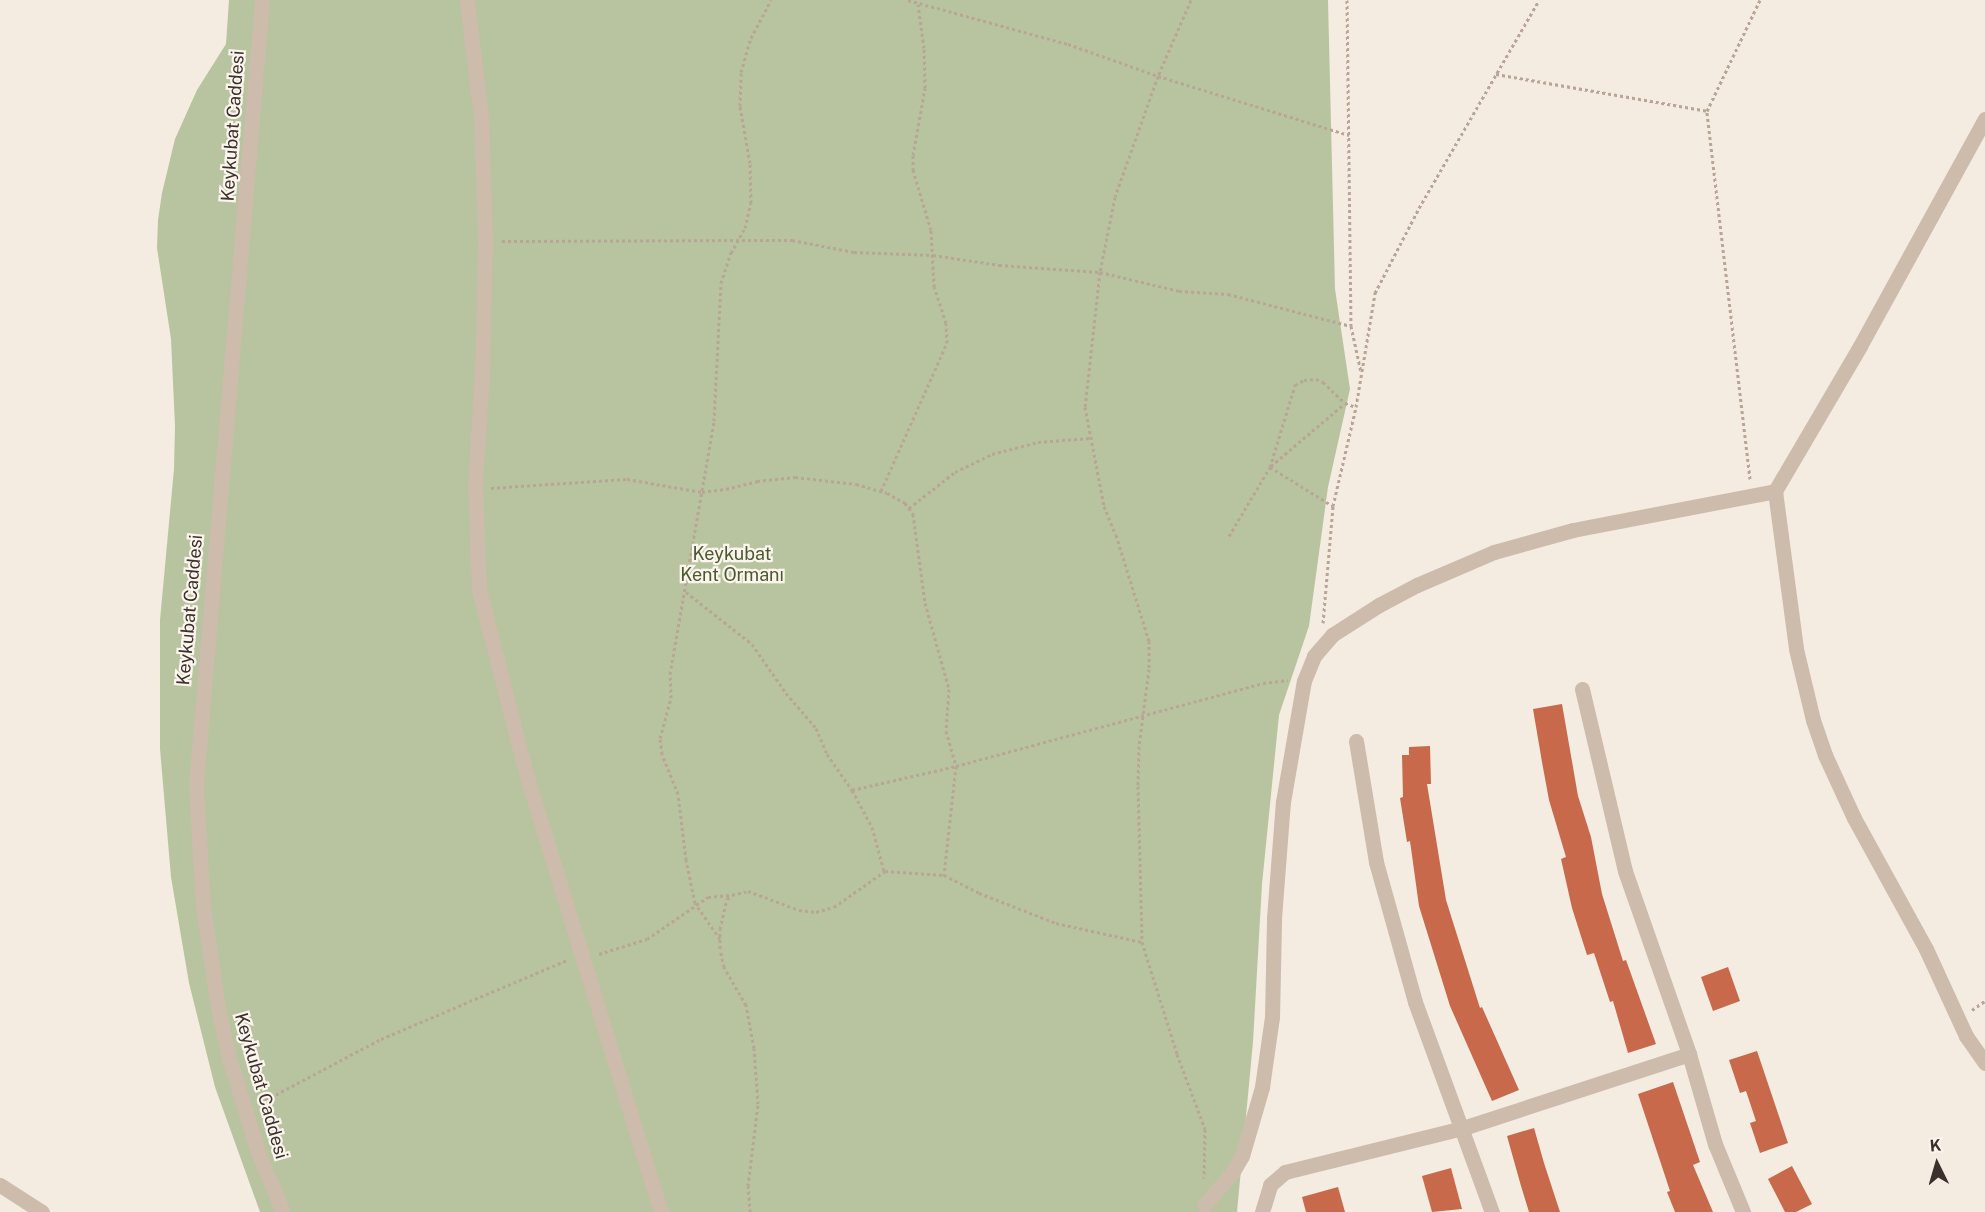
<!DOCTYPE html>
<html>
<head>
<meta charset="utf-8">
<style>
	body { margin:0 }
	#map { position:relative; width:1985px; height:1212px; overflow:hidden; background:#f4ebe1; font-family:"Public Sans",sans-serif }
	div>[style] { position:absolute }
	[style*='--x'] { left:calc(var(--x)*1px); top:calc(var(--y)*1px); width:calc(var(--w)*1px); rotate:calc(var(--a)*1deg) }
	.green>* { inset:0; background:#b8c4a0 }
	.building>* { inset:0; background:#c8694b }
	.path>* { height:3px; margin-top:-1.5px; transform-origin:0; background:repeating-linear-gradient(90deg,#b9a596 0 3px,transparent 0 6px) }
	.minor>* { height:15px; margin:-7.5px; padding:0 7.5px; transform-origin:7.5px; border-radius:7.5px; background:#cdbbac }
	.tertiary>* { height:15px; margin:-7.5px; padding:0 7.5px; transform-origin:7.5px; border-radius:7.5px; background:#cdbbac }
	span { translate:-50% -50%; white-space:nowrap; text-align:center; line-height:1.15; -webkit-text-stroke:4.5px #fbf5ee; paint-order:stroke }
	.street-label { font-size:18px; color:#3b302b }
	.park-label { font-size:18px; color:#4a5a2e }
	.north { position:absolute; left:1907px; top:1134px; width:60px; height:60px; -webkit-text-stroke:4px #fbf5ee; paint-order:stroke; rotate:355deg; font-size:16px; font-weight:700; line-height:24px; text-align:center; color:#3b302b }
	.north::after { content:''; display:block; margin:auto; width:21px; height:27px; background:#3b302b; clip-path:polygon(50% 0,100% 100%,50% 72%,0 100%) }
</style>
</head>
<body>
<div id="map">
	<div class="green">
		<div style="clip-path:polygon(229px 0,1328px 0,1335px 289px,1350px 389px,1328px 487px,1309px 626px,1279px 715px,1262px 884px,1253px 1042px,1237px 1212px,260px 1212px,215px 1087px,189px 983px,171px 877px,160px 749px,160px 620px,174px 469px,175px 426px,171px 339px,157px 248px,158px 220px,162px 193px,175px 139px,197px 90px,226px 44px)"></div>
	</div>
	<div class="building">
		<div style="clip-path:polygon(1562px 704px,1578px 796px,1591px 837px,1602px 894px,1623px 961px,1626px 960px,1656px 1044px,1628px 1053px,1613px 1001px,1610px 1002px,1594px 953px,1587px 955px,1572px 908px,1561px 859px,1566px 857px,1549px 800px,1542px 762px,1533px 709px)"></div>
		<div style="clip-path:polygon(1430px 746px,1431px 784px,1427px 784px,1446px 900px,1480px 1008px,1482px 1007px,1519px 1090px,1492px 1101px,1450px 1006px,1419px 906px,1410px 841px,1407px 842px,1400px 798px,1403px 797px,1402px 755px,1409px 755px,1409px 747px)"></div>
		<div style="clip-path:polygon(1728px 967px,1740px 1001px,1713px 1011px,1701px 977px)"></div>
		<div style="clip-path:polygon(1757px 1051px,1788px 1143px,1760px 1153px,1750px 1123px,1756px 1121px,1746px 1091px,1740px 1093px,1729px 1060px)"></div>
		<div style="clip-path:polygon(1673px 1082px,1700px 1162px,1693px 1165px,1713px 1212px,1675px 1212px,1667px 1192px,1670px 1191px,1638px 1094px)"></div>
		<div style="clip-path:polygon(1534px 1128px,1544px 1163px,1560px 1212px,1529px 1212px,1521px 1186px,1507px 1136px)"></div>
		<div style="clip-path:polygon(1792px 1166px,1812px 1204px,1796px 1212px,1785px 1212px,1768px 1179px)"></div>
		<div style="clip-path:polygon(1451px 1168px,1462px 1209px,1432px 1212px,1422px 1176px)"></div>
		<div style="clip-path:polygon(1338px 1187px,1345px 1212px,1306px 1212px,1302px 1197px)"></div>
	</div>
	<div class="path">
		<div style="--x:908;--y:0;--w:166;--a:15.4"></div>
		<div style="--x:1068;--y:44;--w:96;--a:19.6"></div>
		<div style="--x:1158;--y:76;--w:200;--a:17.2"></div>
		<div style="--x:1191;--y:0;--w:83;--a:113.5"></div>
		<div style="--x:1158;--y:76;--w:128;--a:109.6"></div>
		<div style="--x:1115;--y:197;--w:76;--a:101.3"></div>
		<div style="--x:1100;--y:272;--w:136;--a:96.3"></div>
		<div style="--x:1085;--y:407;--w:101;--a:79.1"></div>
		<div style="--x:1104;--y:506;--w:31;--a:68"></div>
		<div style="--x:1116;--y:535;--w:111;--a:72.7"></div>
		<div style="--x:1149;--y:641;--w:28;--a:90"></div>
		<div style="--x:1149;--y:669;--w:78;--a:97.4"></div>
		<div style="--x:1139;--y:746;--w:40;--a:91.4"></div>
		<div style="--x:1138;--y:786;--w:156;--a:88.5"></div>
		<div style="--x:1142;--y:942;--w:117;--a:72.6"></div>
		<div style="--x:1177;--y:1054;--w:80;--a:69.5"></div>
		<div style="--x:1205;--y:1129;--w:49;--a:91.2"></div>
		<div style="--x:1347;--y:0;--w:326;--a:89.3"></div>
		<div style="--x:1351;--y:326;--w:47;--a:77.7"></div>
		<div style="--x:1496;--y:74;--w:214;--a:9.9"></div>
		<div style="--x:502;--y:241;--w:290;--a:-0.2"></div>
		<div style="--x:792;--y:240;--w:63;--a:11"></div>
		<div style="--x:854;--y:252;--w:79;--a:2.2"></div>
		<div style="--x:933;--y:255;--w:67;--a:8.6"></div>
		<div style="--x:999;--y:265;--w:101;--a:4"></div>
		<div style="--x:1100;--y:272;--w:81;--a:13.5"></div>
		<div style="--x:1179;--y:291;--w:49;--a:3.5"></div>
		<div style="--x:1228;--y:294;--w:127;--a:14.6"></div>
		<div style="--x:1271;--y:466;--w:96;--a:-40.3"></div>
		<div style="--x:1270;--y:467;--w:74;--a:31.8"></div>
		<div style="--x:1750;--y:479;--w:371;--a:-96.7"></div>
		<div style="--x:1707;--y:111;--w:123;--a:-64.5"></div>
		<div style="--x:491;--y:488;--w:136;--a:-3.8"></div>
		<div style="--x:627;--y:479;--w:76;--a:9.8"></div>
		<div style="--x:702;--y:492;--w:24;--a:-7"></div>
		<div style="--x:726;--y:489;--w:32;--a:-14"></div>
		<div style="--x:757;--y:481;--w:38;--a:-6"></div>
		<div style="--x:795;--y:477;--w:61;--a:6.5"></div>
		<div style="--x:856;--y:484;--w:32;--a:16"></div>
		<div style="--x:887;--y:493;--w:21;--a:29"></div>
		<div style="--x:905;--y:503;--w:14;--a:54"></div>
		<div style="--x:913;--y:514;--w:90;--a:82.3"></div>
		<div style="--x:925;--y:603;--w:89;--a:74.4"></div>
		<div style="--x:949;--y:689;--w:42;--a:94.1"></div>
		<div style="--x:946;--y:731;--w:36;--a:74"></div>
		<div style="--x:956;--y:766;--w:110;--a:96.3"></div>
		<div style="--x:881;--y:491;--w:162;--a:-66"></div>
		<div style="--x:947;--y:343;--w:20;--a:-93"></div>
		<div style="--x:946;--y:323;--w:38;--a:-108"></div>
		<div style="--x:934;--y:287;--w:57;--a:-93"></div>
		<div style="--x:931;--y:230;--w:63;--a:-106.7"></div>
		<div style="--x:913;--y:170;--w:15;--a:-90"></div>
		<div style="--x:913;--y:155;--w:68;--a:-79.8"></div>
		<div style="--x:925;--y:88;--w:40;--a:-91.4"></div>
		<div style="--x:924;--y:48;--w:44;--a:-97.8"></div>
		<div style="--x:909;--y:508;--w:58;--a:-38"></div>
		<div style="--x:955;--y:472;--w:41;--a:-25.9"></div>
		<div style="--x:992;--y:454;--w:48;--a:-14.6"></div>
		<div style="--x:1038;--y:442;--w:52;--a:-4.4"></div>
		<div style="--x:1229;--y:536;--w:80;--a:-59.3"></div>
		<div style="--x:1270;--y:467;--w:86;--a:-73"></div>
		<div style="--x:1295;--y:385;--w:10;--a:-29"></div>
		<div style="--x:1304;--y:380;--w:12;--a:-5"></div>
		<div style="--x:1316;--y:379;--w:8;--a:23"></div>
		<div style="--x:1323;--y:382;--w:30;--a:44"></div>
		<div style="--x:1345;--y:403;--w:12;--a:20"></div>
		<div style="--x:686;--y:592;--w:84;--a:38.2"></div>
		<div style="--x:752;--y:644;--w:60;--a:55.2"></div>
		<div style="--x:786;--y:693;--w:46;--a:49.4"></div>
		<div style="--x:816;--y:728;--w:28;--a:67"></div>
		<div style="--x:827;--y:754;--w:44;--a:55.2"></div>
		<div style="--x:852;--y:790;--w:42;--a:61.6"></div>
		<div style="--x:872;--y:827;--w:46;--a:74.7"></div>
		<div style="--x:1323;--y:623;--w:117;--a:-85.1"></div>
		<div style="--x:1333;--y:506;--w:102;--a:-76.9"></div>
		<div style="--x:1356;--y:407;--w:116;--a:-80.5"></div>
		<div style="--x:1375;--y:293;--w:96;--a:-62.6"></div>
		<div style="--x:1419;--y:208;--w:240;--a:-60"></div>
		<div style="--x:852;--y:790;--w:107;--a:-13"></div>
		<div style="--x:956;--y:766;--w:318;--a:-15.1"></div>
		<div style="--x:1263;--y:683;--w:25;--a:-7"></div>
		<div style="--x:720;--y:939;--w:44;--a:-124.8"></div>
		<div style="--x:695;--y:903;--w:44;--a:-101.8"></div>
		<div style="--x:686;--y:860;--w:66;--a:-96.9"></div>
		<div style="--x:678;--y:794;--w:43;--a:-111.8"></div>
		<div style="--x:662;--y:754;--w:16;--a:-97"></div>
		<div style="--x:660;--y:738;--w:41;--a:-74.6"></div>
		<div style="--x:671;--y:698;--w:24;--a:-92"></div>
		<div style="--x:670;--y:674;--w:257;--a:-80.1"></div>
		<div style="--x:714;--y:421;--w:138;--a:-87.1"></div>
		<div style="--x:721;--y:283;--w:32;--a:-72"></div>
		<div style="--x:731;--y:253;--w:29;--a:-61"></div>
		<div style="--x:745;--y:228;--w:26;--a:-77"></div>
		<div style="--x:751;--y:203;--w:40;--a:-91.4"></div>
		<div style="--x:750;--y:163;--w:58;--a:-100"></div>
		<div style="--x:740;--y:106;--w:34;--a:-88"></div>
		<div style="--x:741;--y:72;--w:35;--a:-74"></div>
		<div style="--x:751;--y:38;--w:43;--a:-62.2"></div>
		<div style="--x:599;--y:954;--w:50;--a:-17.4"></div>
		<div style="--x:647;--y:939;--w:74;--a:-34.5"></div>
		<div style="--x:708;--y:897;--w:22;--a:-5"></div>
		<div style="--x:1972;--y:1010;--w:16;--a:-35"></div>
		<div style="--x:260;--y:1103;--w:137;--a:-27.9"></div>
		<div style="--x:381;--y:1039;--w:202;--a:-23"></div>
		<div style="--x:750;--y:1212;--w:26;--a:-94"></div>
		<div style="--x:748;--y:1186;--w:83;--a:-83"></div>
		<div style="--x:758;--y:1104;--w:56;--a:-94.1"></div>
		<div style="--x:754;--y:1048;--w:44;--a:-100.5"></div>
		<div style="--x:746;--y:1005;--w:44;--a:-120.1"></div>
		<div style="--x:724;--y:967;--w:18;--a:-103"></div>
		<div style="--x:720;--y:949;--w:20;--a:-90"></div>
		<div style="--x:720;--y:929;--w:31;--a:-77"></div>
		<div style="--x:727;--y:899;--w:6;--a:-39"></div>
		<div style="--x:732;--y:895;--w:16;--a:-14"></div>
		<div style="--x:748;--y:891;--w:54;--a:20.4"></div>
		<div style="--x:799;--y:910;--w:17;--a:7"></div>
		<div style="--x:816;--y:912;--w:19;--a:-16"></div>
		<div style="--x:834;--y:907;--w:62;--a:-35.2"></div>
		<div style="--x:885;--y:871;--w:59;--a:3.9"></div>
		<div style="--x:944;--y:875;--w:39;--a:27"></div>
		<div style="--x:979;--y:893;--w:83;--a:21.3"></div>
		<div style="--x:1056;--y:923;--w:88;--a:12.5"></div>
	</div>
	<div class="minor">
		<div style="--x:467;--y:0;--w:120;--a:83.3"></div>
		<div style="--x:481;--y:119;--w:122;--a:88.1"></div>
		<div style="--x:485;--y:241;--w:131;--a:91.3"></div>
		<div style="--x:482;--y:372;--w:111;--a:93.6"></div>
		<div style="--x:475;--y:483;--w:107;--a:87.9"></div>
		<div style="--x:479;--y:590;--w:193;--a:75.6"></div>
		<div style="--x:527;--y:777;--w:455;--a:72.9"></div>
		<div style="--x:1775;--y:491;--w:159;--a:82.4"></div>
		<div style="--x:1796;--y:649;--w:73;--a:76.5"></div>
		<div style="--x:1813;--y:720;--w:37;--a:71"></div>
		<div style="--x:1825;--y:755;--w:69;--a:65.3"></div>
		<div style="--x:1854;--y:818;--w:149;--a:61.2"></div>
		<div style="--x:1926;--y:949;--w:96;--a:65.3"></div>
		<div style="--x:1966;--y:1036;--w:33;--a:55"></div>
		<div style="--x:1582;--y:689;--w:187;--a:76.7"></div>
		<div style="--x:1625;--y:871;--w:194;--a:70.7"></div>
		<div style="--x:1689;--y:1054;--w:94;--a:73.9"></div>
		<div style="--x:1715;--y:1144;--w:74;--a:67.6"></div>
		<div style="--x:1356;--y:741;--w:123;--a:80.6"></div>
		<div style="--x:1376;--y:862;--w:145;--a:74.4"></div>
		<div style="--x:1415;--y:1002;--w:224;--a:69.9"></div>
		<div style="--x:0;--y:1185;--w:50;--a:32.7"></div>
		<div style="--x:1204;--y:1205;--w:43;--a:-48.8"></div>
		<div style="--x:1232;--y:1173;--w:20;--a:-60"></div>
		<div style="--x:1242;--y:1156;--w:72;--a:-73.8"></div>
		<div style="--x:1262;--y:1087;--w:71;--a:-81.9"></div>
		<div style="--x:1272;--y:1017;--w:99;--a:-88.8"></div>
		<div style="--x:1274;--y:918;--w:116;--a:-85.6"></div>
		<div style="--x:1283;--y:802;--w:123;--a:-80.2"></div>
		<div style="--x:1304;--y:681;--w:27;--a:-68"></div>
		<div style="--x:1314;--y:656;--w:28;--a:-49"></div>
		<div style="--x:1332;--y:635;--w:56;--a:-32.6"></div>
		<div style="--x:1379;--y:605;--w:43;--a:-27.8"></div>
		<div style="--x:1417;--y:585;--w:84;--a:-23.2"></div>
		<div style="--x:1494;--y:552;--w:82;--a:-15.6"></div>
		<div style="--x:1573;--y:530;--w:206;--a:-10.9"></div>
		<div style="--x:1775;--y:491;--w:168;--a:-59.6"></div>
		<div style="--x:1860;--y:346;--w:259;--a:-61.2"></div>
		<div style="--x:1262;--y:1212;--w:28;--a:-73"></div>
		<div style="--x:1270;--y:1185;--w:20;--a:-41"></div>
		<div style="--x:1285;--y:1172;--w:183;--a:-13.9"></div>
		<div style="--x:1463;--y:1128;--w:238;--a:-18.1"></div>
	</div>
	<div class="tertiary">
		<div style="--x:262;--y:0;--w:788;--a:94.81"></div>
		<div style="--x:196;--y:785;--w:121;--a:86.7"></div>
		<div style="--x:203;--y:906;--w:103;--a:81.6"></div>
		<div style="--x:218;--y:1008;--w:51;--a:77.6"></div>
		<div style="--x:229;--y:1058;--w:102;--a:72.8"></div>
		<div style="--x:259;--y:1155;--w:62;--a:67.2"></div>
	</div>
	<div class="street-label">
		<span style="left:233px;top:126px;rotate:-86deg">Keykubat Caddesi</span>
		<span style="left:190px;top:610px;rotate:-85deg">Keykubat Caddesi</span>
		<span style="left:261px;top:1086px;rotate:74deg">Keykubat Caddesi</span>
	</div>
	<div class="park-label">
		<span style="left:732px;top:565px">Keykubat<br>Kent Ormanı</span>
	</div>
	<div class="north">K</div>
</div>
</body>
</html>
